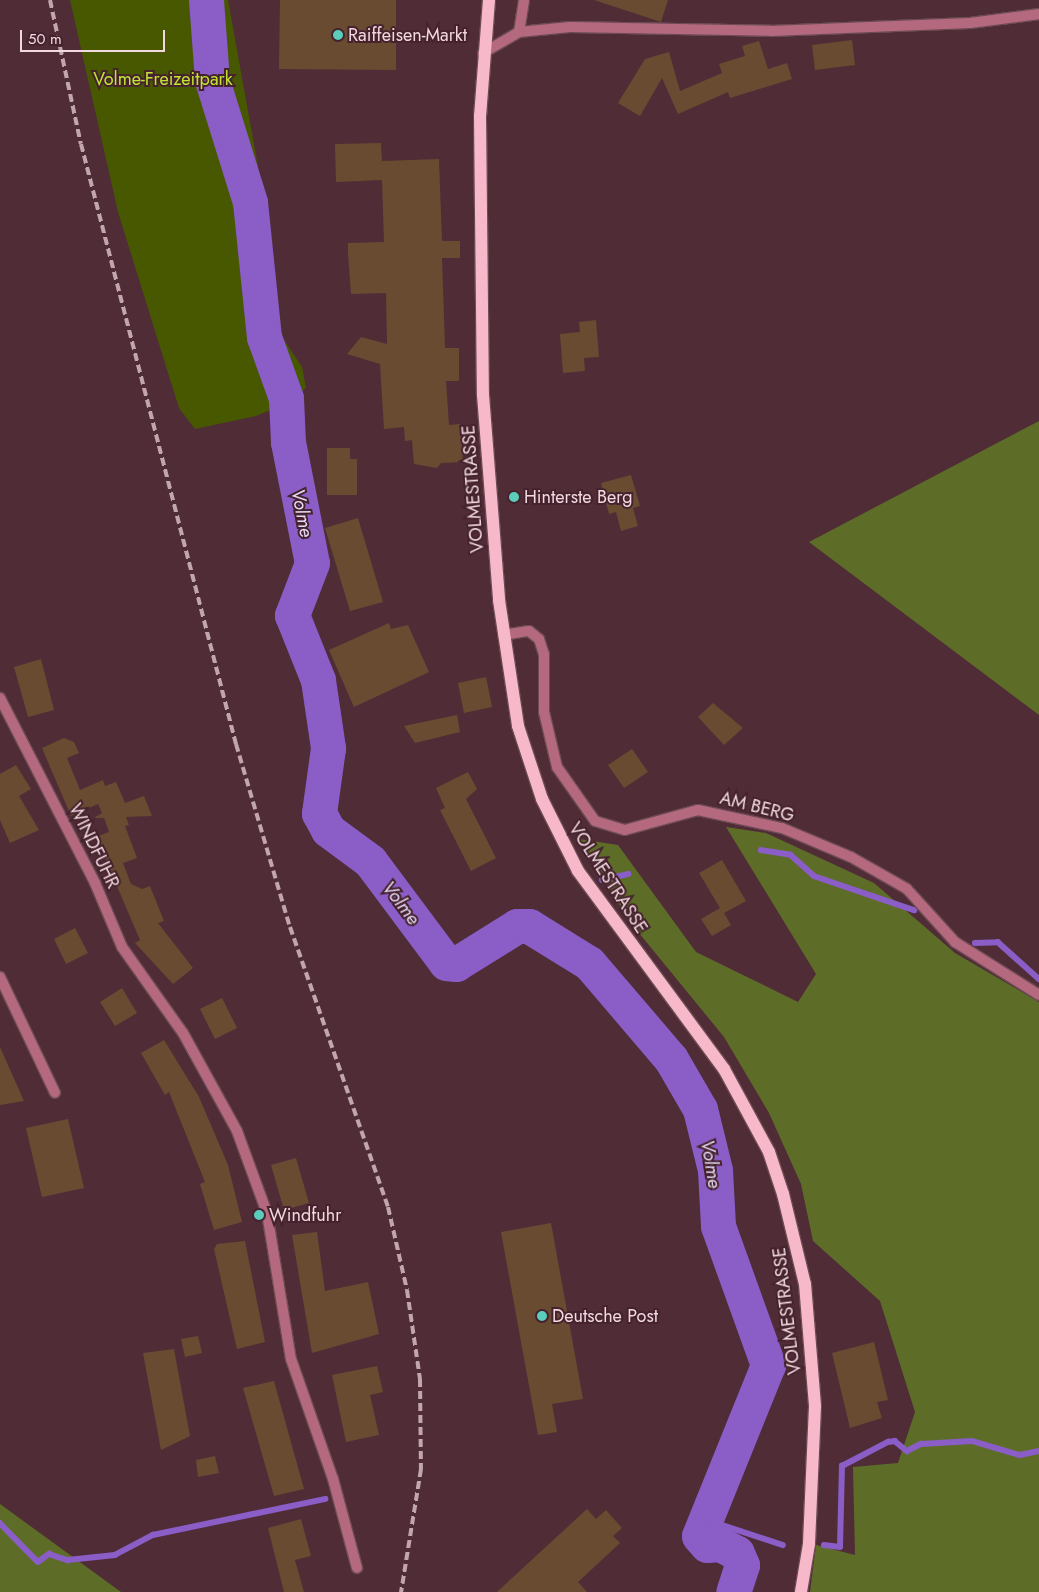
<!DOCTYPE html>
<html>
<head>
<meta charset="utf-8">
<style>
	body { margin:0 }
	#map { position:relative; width:1039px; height:1592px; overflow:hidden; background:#502c37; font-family:Jost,sans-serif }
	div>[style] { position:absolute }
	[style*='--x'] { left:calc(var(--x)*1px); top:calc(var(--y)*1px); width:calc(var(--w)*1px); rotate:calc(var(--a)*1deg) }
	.green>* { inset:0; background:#485800 }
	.forest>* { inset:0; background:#5d6d27 }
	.stream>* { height:5.5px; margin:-2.75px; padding:0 2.75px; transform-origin:2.75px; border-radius:2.75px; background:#8a5dc7 }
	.river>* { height:35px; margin:-17.5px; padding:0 17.5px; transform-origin:17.5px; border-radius:17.5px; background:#8a5dc7 }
	.building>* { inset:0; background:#694b31 }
	.roads { filter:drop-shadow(1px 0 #6d4b55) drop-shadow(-1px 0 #6d4b55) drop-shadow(0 1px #6d4b55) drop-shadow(0 -1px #6d4b55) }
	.street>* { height:10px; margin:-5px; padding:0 5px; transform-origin:5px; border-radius:5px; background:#b4697f }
	.primary>* { height:12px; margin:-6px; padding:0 6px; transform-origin:6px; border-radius:6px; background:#f7b9c9 }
	.rail>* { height:4px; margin-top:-2px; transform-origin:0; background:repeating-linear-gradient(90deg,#c2a6ae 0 8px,transparent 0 12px) }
	.dots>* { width:14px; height:14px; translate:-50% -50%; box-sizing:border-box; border:2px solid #45222d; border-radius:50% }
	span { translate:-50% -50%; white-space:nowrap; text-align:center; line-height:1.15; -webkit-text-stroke:4px #45222d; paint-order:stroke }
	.poi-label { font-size:18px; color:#f1d9df }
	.left { translate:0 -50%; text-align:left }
	.park-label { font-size:18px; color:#c0e436 }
	.street-label { font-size:18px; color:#f1d9df }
	.water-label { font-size:19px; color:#e3daf5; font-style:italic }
	.scale { position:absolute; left:20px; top:30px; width:145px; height:22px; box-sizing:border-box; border:2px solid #f1d9df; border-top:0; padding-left:6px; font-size:15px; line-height:18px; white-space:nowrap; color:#f1d9df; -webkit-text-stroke:4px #45222d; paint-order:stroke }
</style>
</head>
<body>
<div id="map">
	<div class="green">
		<div style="clip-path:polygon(70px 0,228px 0,269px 228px,282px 337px,302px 367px,306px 388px,282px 405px,256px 416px,195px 429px,179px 408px,118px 212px)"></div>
	</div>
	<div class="forest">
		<div style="clip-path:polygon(1039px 421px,1039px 715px,809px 542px)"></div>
		<div style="clip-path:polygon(726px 827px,766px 833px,874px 883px,955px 953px,1039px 1002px,1039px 1592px,810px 1592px,816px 1545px,855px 1555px,853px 1467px,898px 1463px,915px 1412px,880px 1301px,813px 1241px,801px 1184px,769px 1113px,724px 1037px,630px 922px,579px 839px,618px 845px,696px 952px,798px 1002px,816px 974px)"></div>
		<div style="clip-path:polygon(0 1504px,121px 1592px,0 1592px)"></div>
	</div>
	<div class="stream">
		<div style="--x:761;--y:850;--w:30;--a:9"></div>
		<div style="--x:791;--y:855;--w:31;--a:42"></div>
		<div style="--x:814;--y:876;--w:106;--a:18.8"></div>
		<div style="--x:602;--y:880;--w:27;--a:-13"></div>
		<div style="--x:975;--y:943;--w:23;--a:-2"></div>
		<div style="--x:998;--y:942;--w:55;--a:42.1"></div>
		<div style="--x:704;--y:1519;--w:83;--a:18.2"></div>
		<div style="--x:0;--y:1523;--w:54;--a:45.7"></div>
		<div style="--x:38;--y:1562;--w:14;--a:-36"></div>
		<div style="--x:49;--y:1554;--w:20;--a:18"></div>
		<div style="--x:68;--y:1560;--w:47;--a:-6.1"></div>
		<div style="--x:115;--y:1555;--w:43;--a:-27.8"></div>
		<div style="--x:153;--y:1535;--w:176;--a:-11.8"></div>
		<div style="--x:824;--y:1545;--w:16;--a:7"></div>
		<div style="--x:840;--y:1547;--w:81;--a:-88.6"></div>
		<div style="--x:842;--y:1466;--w:52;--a:-27.6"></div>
		<div style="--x:888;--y:1442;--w:7;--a:-8"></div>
		<div style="--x:895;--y:1441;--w:16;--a:40"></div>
		<div style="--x:907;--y:1451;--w:16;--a:-27"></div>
		<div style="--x:921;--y:1444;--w:51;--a:-3.4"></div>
		<div style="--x:972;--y:1441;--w:50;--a:16.3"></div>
		<div style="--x:1020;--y:1455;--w:19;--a:-12"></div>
	</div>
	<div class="river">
		<div style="--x:206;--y:0;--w:80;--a:85.7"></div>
		<div style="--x:212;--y:80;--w:128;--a:72.7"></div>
		<div style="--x:250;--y:202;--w:136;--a:84.1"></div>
		<div style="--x:264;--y:337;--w:65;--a:70.2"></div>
		<div style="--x:286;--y:398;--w:44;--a:87.4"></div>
		<div style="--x:288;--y:442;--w:123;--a:78.8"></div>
		<div style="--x:312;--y:563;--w:56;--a:111"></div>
		<div style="--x:292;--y:615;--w:70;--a:68.2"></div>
		<div style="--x:318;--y:680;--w:69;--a:81.6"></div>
		<div style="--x:328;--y:748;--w:66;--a:97.9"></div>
		<div style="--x:319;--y:813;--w:19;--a:62"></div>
		<div style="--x:328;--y:830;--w:52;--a:36.4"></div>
		<div style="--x:370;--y:861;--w:127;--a:53.3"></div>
		<div style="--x:446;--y:963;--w:10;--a:6"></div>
		<div style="--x:456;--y:964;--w:72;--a:-31.9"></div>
		<div style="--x:517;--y:926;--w:12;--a:0"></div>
		<div style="--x:529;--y:926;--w:70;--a:31.7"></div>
		<div style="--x:589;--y:963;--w:126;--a:49.5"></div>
		<div style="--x:671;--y:1059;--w:58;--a:59.9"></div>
		<div style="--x:700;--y:1109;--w:63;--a:76.2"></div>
		<div style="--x:715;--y:1170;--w:56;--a:86.9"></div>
		<div style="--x:718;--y:1226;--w:148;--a:70.2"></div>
		<div style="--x:768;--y:1365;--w:184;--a:112"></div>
		<div style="--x:699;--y:1536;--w:12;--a:48"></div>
		<div style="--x:707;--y:1545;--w:13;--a:-4"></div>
		<div style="--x:720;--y:1544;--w:19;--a:28"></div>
		<div style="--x:737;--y:1553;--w:13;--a:67"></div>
		<div style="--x:742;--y:1565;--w:28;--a:108"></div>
	</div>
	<div class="building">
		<div style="clip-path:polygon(280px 0,396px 0,396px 70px,279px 69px)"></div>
		<div style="clip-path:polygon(594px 0,668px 0,661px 22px)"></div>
		<div style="clip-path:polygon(852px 40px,855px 65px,815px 70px,812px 45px)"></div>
		<div style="clip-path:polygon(759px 41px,768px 69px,787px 63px,792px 79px,730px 98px,728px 92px,678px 114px,662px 78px,640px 116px,618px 103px,645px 59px,669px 52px,680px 91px,722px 73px,719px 64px,745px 56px,742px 46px)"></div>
		<div style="clip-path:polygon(381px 143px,382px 161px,439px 159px,442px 241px,460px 241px,460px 258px,442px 258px,445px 348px,459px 348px,459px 381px,446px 381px,449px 425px,460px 424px,463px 462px,441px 463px,437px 468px,414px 464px,412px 440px,405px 441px,404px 427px,384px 429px,380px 364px,347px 354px,361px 337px,387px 344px,386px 293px,351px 294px,348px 254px,348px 243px,384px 242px,382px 180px,336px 182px,335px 144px)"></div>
		<div style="clip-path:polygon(596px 320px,599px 357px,584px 358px,585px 371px,563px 373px,560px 334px,580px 332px,579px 322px)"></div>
		<div style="clip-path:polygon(327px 448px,350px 448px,350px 459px,357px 459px,357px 495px,327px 495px)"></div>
		<div style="clip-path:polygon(631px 475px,640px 506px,633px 508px,638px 526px,621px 531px,616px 512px,609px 514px,601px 483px)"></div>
		<div style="clip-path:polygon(358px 518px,383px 602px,350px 611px,325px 528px)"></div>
		<div style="clip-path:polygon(389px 623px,391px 629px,408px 625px,429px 672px,354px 707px,329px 650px)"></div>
		<div style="clip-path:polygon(41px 659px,54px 710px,28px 717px,14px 667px)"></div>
		<div style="clip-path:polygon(486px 677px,492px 707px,464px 713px,458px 683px)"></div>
		<div style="clip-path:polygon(713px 703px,743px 728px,724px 745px,698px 717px)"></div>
		<div style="clip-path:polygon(457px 715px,460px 732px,415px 743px,404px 726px)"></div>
		<div style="clip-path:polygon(64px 738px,74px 742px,79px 753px,67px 758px,80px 790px,103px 780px,105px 786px,116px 782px,125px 803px,144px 796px,152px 816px,126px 817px,129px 825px,125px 826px,137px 858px,123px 863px,131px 884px,142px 889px,150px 886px,164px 921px,158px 923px,193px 968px,173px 984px,135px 943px,140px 940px,96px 837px,109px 832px,104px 818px,94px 818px,102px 813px,98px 804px,71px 816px,42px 748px)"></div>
		<div style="clip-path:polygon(632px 749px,648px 772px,624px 788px,608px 765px)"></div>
		<div style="clip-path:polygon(16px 765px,31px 789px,19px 796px,39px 830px,10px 843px,0 820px,0 774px)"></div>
		<div style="clip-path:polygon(468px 772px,477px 789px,466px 799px,496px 858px,471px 871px,440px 810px,445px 808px,436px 788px)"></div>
		<div style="clip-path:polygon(722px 860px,746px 901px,724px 913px,731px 925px,712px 936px,701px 919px,720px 908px,699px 873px)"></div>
		<div style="clip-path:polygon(75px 928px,88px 953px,66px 964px,54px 939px)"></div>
		<div style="clip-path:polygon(122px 988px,137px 1013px,115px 1026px,100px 1002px)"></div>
		<div style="clip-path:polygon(222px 998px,237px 1028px,215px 1039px,200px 1009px)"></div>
		<div style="clip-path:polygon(164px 1040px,199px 1097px,228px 1165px,242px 1222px,214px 1230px,200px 1184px,205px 1182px,169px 1092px,165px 1095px,141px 1053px)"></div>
		<div style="clip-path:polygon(0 1047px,24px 1101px,0 1105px)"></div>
		<div style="clip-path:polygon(68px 1119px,84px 1188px,42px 1197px,26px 1128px)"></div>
		<div style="clip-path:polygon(296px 1158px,309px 1203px,284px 1210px,271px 1165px)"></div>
		<div style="clip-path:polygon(551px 1223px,583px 1399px,552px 1404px,557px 1432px,538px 1435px,501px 1232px)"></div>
		<div style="clip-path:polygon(317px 1232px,325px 1291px,368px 1282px,379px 1334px,312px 1353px,292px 1235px)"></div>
		<div style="clip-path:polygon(245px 1241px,265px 1342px,237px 1349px,214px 1249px,217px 1244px)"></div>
		<div style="clip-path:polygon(198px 1336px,202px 1353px,185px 1357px,181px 1339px)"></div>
		<div style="clip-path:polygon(874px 1342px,888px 1400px,877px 1402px,882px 1418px,850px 1428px,832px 1353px)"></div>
		<div style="clip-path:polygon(174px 1349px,190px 1436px,161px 1450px,143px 1353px)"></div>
		<div style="clip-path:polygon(377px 1366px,383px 1392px,370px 1395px,379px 1435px,346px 1442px,332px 1375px)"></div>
		<div style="clip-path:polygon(274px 1381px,304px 1489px,274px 1496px,243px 1388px)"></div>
		<div style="clip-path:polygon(215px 1456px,219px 1473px,198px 1477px,196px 1460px)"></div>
		<div style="clip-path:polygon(587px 1509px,596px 1519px,606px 1510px,622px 1528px,613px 1536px,620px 1543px,578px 1582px,587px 1592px,497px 1592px)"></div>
		<div style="clip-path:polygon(301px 1519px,311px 1556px,295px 1560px,304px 1592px,284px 1592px,268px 1528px)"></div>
	</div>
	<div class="roads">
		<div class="street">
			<div style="--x:519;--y:32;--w:51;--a:-5.6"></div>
			<div style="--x:570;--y:27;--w:201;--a:1.1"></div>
			<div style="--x:771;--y:31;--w:199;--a:-2.3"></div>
			<div style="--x:970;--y:23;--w:70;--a:-7.4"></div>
			<div style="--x:483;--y:53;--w:42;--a:-30.3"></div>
			<div style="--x:519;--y:32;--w:32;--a:-81"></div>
			<div style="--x:503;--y:635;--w:26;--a:-9"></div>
			<div style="--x:529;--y:631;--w:13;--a:39"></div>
			<div style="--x:539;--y:639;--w:16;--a:72"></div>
			<div style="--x:544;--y:654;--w:58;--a:90"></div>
			<div style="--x:544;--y:712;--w:57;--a:76.7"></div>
			<div style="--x:557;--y:767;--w:66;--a:54.9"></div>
			<div style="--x:595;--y:821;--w:31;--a:17"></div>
			<div style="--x:625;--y:830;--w:76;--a:-15.3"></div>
			<div style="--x:698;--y:810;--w:86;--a:12.1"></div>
			<div style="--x:782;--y:828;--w:75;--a:22.8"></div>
			<div style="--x:851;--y:857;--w:64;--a:29.7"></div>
			<div style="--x:907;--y:889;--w:72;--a:47.8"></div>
			<div style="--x:955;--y:942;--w:99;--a:32.2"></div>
			<div style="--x:0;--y:698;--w:208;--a:62.8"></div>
			<div style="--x:95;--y:883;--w:69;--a:67.1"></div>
			<div style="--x:122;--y:947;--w:105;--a:54.7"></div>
			<div style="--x:183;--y:1033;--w:112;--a:61.1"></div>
			<div style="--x:237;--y:1131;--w:87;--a:69.9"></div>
			<div style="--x:267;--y:1213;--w:148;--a:80.7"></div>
			<div style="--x:291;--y:1359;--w:127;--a:70.7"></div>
			<div style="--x:333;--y:1479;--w:92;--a:74.9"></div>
			<div style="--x:0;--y:977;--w:128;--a:64.6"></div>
		</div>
		<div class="primary">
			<div style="--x:489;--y:0;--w:116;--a:94.4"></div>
			<div style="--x:480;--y:116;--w:279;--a:89.4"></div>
			<div style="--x:483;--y:395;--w:206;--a:85.5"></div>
			<div style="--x:499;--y:600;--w:127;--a:81.4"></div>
			<div style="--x:518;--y:726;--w:77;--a:71.8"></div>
			<div style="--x:542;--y:799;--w:80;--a:63.4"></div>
			<div style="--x:578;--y:871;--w:246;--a:53.6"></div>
			<div style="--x:724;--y:1069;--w:94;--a:61.5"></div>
			<div style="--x:769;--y:1152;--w:44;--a:71.6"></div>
			<div style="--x:783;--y:1194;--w:93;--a:76.3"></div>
			<div style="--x:805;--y:1284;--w:122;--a:85.3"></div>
			<div style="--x:815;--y:1406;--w:138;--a:92.5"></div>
			<div style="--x:809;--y:1544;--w:49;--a:99.5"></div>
		</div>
	</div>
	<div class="rail">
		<div style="--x:50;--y:0;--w:147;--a:77.9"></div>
		<div style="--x:81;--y:144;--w:620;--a:75.52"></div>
		<div style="--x:236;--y:744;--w:191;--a:73.6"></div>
		<div style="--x:290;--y:927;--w:297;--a:70.7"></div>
		<div style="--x:388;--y:1207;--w:85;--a:77.1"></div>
		<div style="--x:407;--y:1290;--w:90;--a:81.7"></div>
		<div style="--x:420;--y:1379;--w:90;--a:89.4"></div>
		<div style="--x:421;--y:1469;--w:125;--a:99.2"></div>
	</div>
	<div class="dots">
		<div style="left:338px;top:35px;background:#5bcebb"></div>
		<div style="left:514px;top:497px;background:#5bcebb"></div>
		<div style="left:259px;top:1215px;background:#5bcebb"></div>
		<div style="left:542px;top:1316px;background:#5bcebb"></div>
	</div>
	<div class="poi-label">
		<span class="left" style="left:348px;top:35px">Raiffeisen-Markt</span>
		<span class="left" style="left:524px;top:497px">Hinterste Berg</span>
		<span class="left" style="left:269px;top:1215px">Windfuhr</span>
		<span class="left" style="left:552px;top:1316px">Deutsche Post</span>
	</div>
	<div class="park-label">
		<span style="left:163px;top:79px">Volme-Freizeitpark</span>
	</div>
	<div class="street-label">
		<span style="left:473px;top:489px;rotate:-94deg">VOLMESTRASSE</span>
		<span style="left:757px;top:807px;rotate:14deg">AM BERG</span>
		<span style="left:94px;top:846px;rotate:64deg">WINDFUHR</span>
		<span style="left:608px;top:878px;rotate:57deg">VOLMESTRASSE</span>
		<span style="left:787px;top:1311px;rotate:-97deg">VOLMESTRASSE</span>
	</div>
	<div class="water-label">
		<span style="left:302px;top:513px;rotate:79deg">Volme</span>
		<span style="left:401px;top:903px;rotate:53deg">Volme</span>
		<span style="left:711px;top:1164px;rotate:81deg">Volme</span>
	</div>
	<div class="scale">50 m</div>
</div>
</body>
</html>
